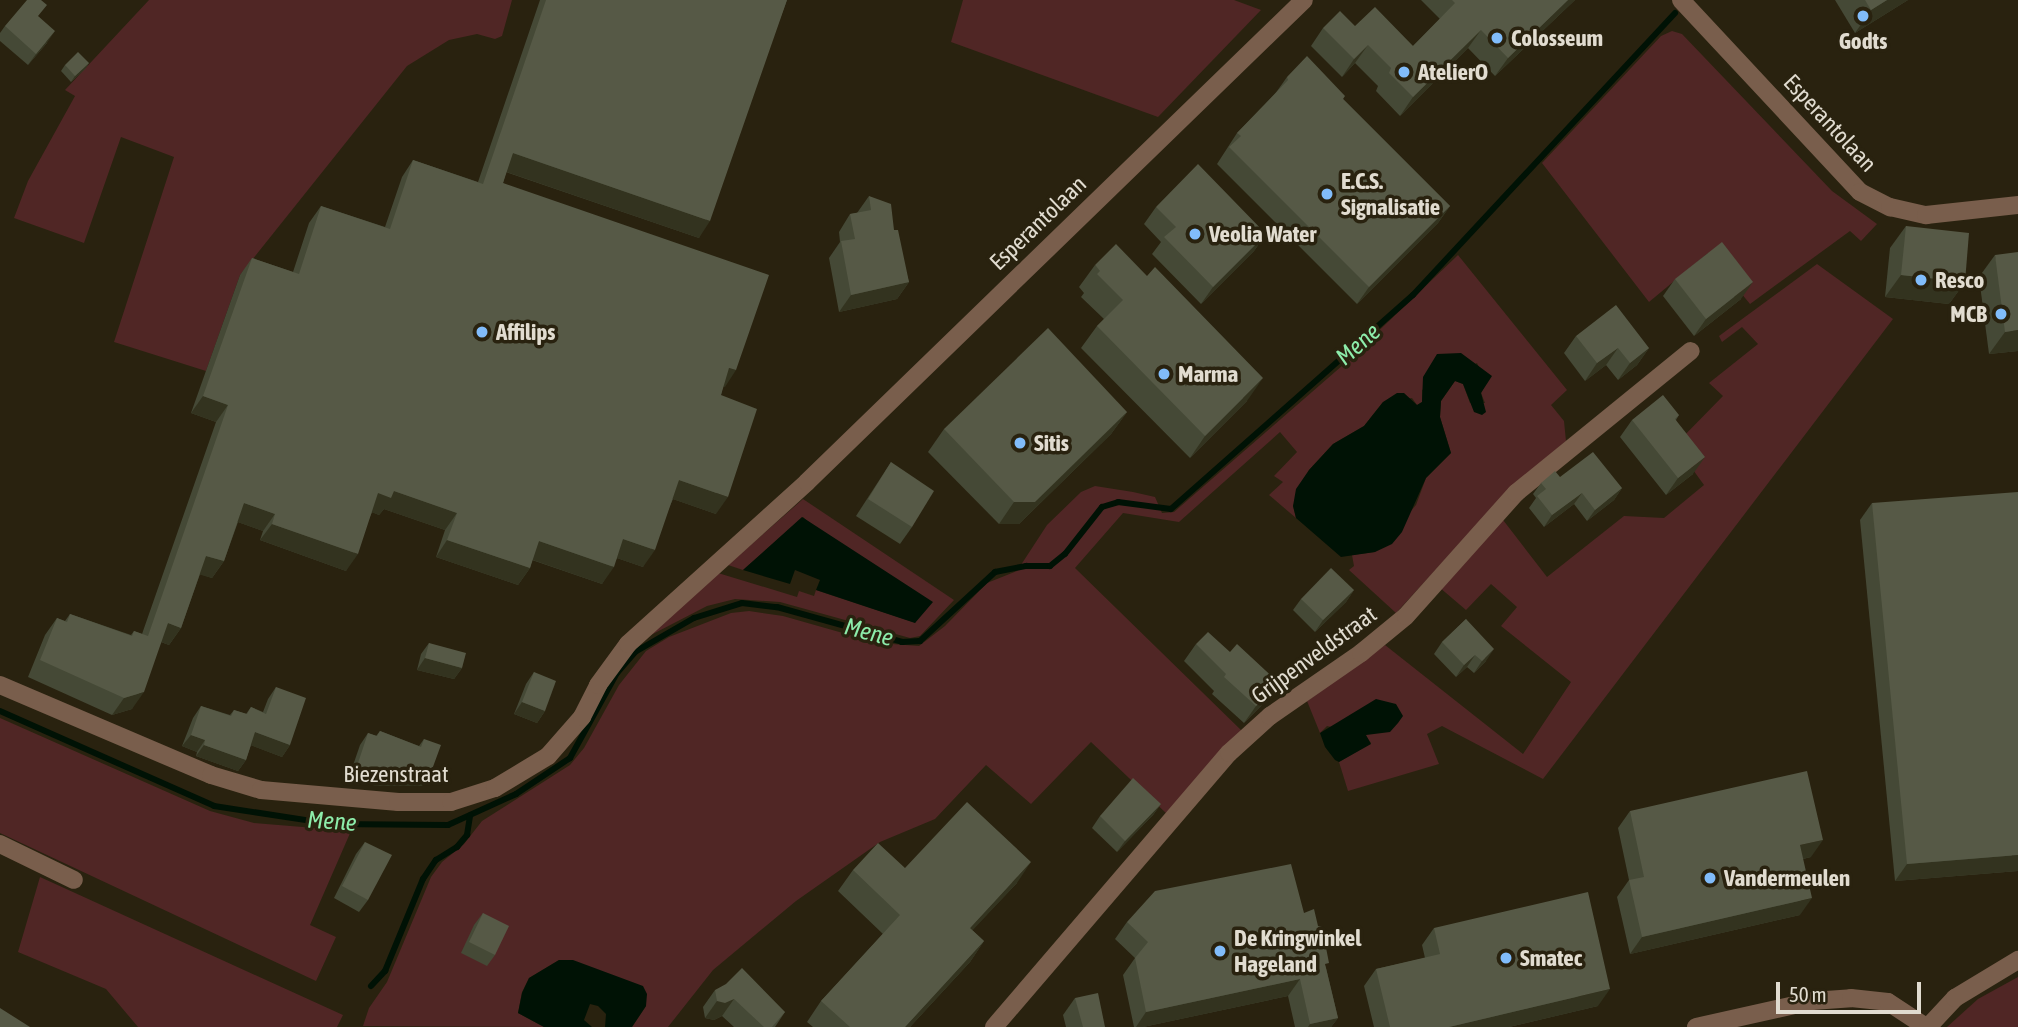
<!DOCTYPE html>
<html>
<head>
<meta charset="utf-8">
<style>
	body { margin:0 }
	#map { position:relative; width:2018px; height:1027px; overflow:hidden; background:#29220f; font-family:"Asap Condensed",sans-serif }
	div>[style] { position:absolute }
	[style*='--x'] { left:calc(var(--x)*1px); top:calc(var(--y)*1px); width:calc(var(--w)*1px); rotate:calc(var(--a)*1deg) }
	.green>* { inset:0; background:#502625 }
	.water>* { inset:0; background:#001205 }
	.stream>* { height:6px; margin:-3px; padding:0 3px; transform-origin:3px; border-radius:3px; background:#001205 }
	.minor>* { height:18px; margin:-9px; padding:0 9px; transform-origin:9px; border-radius:9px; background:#795e4c }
	.wall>* { inset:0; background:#454936 }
	.shaded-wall>* { inset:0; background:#33331f }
	.building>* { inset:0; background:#565946 }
	.dots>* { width:19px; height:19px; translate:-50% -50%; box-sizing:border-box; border:4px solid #29220f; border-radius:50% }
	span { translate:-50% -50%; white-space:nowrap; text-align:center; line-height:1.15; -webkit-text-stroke:7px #29220f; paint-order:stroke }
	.poi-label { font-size:23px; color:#e1dcd0; font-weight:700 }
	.left { translate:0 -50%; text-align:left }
	.right { translate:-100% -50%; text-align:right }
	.street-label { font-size:23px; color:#e1dcd0 }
	.water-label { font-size:24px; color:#8dedab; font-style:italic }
	.scale { position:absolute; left:1776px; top:982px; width:145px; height:32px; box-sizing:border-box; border:4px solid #e1dcd0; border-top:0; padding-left:9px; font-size:21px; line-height:24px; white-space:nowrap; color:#e1dcd0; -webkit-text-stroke:5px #29220f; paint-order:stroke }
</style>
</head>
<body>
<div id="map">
	<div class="green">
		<div style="clip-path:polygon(149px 0,512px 0,502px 36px,495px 39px,477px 34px,449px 40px,407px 66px,240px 275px,206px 371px,114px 342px,174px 157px,121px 137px,84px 243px,14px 218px,28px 181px,75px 96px,65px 90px)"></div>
		<div style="clip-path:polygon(963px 0,1234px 0,1261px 10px,1158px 117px,951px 42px)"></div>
		<div style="clip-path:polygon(1672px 31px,1682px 34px,1832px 191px,1877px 224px,1861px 241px,1850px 231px,1750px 304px,1708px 253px,1649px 302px,1542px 163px,1661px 36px)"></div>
		<div style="clip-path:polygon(1458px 255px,1567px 390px,1551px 405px,1564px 421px,1566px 441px,1509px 490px,1396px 613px,1349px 570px,1354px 566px,1352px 555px,1375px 552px,1416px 505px,1426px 478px,1451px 453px,1440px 417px,1441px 401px,1455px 381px,1463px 384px,1470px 403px,1485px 403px,1481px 393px,1486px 383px,1477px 363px,1422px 390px,1422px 402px,1417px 405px,1412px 398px,1383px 402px,1364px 426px,1333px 444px,1309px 470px,1293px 506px,1296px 518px,1269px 495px,1283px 482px,1274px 476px,1297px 452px,1280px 432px,1179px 522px,1123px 513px,1075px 568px,1242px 731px,1167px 814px,1091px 742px,1031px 804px,986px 765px,935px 819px,880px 842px,796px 901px,713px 970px,668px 1027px,632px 1027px,646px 1006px,559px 960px,529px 978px,522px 992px,518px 1013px,544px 1027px,363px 1026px,369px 1008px,387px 982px,431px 877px,442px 862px,464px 844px,482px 821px,570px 765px,584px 748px,619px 685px,646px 651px,669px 637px,731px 613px,749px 611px,783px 616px,878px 643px,919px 646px,945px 626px,987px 583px,1017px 571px,1047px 525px,1081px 492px,1095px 486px,1133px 492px,1155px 497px,1162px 513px,1174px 512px,1343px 365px)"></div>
		<div style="clip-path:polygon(1817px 264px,1893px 319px,1543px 779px,1442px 726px,1427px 734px,1439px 764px,1348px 791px,1339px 762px,1371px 743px,1365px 735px,1327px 726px,1320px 733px,1307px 701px,1385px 645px,1523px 754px,1571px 682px,1501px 626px,1517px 607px,1491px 584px,1466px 610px,1439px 587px,1500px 516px,1547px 577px,1624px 516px,1664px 518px,1704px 485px,1675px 445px,1723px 396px,1709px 383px,1758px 344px,1742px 327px,1722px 342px,1719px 336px)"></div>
		<div style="clip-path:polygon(803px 499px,954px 600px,920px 636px,910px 638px,780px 602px,735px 599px,707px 606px,649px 636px,718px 573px,797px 597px,799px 591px,814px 596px,816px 590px,916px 623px,803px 517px,743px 570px,728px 565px)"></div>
		<div style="clip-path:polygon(0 718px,210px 811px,254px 823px,351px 831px,310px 925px,336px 937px,316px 981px,0 833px)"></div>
		<div style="clip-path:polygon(40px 877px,343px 1015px,337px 1027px,138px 1027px,106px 989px,18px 952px)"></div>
		<div style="clip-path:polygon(2018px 977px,2018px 1027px,1947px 1027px,1978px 999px)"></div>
	</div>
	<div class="water">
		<div style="clip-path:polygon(1461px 353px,1492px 376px,1481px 393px,1486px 412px,1482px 415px,1474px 412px,1463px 384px,1455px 381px,1441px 401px,1440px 417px,1451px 453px,1426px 478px,1402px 532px,1392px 544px,1375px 552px,1341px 557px,1296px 518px,1293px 506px,1296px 489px,1309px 470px,1333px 444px,1364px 426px,1383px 402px,1397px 393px,1404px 393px,1417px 405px,1422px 402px,1423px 377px,1437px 354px)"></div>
		<div style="clip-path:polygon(802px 517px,933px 602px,915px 623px,816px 590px,820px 580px,795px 570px,790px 584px,743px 570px)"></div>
		<div style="clip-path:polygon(1376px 699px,1396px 704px,1403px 716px,1398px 723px,1390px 732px,1366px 735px,1371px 744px,1339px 762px,1335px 760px,1325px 747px,1320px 733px)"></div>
		<div style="clip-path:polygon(559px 960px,573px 960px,643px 986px,647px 994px,646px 1006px,632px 1027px,605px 1027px,606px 1014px,598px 1006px,590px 1004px,584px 1020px,592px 1027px,544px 1027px,518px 1013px,522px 993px,529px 978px)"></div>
	</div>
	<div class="stream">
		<div style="--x:0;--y:711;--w:234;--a:23.9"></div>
		<div style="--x:214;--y:806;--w:118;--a:8.7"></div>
		<div style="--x:331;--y:824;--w:117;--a:0.5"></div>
		<div style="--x:448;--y:825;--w:75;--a:-24.5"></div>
		<div style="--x:516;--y:794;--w:65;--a:-33.7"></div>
		<div style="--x:570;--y:758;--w:97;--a:-61.1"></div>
		<div style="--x:617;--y:673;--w:28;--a:-49"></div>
		<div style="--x:635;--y:652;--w:68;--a:-30"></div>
		<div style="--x:694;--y:618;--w:50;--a:-17.4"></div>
		<div style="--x:742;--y:603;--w:35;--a:7"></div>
		<div style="--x:777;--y:607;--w:130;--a:15.6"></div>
		<div style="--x:902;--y:642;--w:18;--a:-3"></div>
		<div style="--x:920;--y:641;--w:102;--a:-42.6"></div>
		<div style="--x:995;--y:572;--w:32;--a:-11"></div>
		<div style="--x:1026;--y:566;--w:24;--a:0"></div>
		<div style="--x:1050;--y:566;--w:19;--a:-39"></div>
		<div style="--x:1065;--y:554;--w:60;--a:-51.8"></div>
		<div style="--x:1102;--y:507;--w:17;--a:-17"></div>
		<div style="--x:1118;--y:502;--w:53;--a:7.5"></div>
		<div style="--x:1171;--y:509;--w:323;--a:-41.5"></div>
		<div style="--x:1413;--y:295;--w:385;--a:-47.1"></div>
		<div style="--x:371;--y:986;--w:21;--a:-47"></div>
		<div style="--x:385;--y:971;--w:100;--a:-67.6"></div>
		<div style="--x:423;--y:879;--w:23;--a:-56"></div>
		<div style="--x:436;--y:860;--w:25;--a:-32"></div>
		<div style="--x:457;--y:847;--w:16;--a:-50"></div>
		<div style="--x:467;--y:835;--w:20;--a:-81"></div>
	</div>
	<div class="minor">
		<div style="--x:1681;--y:0;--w:262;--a:47"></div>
		<div style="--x:1860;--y:192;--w:34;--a:27"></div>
		<div style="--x:1890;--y:207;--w:37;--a:13"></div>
		<div style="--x:1926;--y:215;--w:93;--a:-6.2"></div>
		<div style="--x:0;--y:685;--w:229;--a:23.1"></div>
		<div style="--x:211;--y:775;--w:52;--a:16.7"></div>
		<div style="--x:261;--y:790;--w:138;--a:5"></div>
		<div style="--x:398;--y:802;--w:53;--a:0"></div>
		<div style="--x:451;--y:802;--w:46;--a:-17.7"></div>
		<div style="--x:495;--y:788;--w:62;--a:-31.1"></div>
		<div style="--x:548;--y:756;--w:52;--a:-48.9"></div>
		<div style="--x:582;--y:717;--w:36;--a:-63"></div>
		<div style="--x:598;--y:685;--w:51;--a:-53.8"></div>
		<div style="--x:628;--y:644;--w:241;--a:-42.1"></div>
		<div style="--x:807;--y:482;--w:692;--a:-44.12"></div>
		<div style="--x:0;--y:844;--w:82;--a:25.9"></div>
		<div style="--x:994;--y:1027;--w:361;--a:-49.4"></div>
		<div style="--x:1229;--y:753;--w:55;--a:-42.1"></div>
		<div style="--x:1270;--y:716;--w:111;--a:-34.7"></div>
		<div style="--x:1361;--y:653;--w:58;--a:-39.4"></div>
		<div style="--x:1406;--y:616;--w:165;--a:-48.2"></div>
		<div style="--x:1516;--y:493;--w:225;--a:-39.1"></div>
		<div style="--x:1696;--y:1027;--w:119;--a:-12.6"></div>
		<div style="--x:1812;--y:1001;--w:39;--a:-4"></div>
		<div style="--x:1851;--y:998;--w:37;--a:6"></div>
		<div style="--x:1888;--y:1002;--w:45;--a:33.3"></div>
		<div style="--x:1928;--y:1027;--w:40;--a:-47"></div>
		<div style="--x:1955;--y:998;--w:74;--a:-31.1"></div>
	</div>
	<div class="wall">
		<div style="clip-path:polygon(540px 0,787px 0,699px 238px,506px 172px,503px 183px,725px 387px,723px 386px,721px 395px,716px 514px,673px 499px,643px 567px,617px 558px,602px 584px,532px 560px,530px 568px,518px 585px,436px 557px,445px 530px,384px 509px,379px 515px,372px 512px,346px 571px,260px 540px,263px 531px,238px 522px,224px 561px,212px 578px,200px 574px,181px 628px,169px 645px,161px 642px,132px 709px,112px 715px,28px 677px,45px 635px,57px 618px,65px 621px,70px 614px,131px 635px,134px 631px,142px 634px,216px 422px,191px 413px,240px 275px,252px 258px,293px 272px,309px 223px,321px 206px,385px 227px,402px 177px,413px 160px,478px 182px)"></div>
		<div style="clip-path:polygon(1421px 0,1575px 0,1495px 76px,1468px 48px,1400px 116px,1376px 91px,1378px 86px,1355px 63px,1342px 77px,1311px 46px,1323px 28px,1355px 26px,1413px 46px,1440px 19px)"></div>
		<div style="clip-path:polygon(1835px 0,1908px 0,1855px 33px)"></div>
		<div style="clip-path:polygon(39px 17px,47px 43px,28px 65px,0 41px,0 33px,5px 26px)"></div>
		<div style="clip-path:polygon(89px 63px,85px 69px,71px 82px,61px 71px,65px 65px)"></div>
		<div style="clip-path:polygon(1287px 77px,1343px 99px,1450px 206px,1438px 223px,1357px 304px,1217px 164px,1237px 133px,1275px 94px)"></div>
		<div style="clip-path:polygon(869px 196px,894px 230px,909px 282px,897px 299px,839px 312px,829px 258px,840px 242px,839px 232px,850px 214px,857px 213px)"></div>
		<div style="clip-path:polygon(1156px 207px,1266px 234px,1254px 251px,1201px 304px,1152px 254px,1161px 242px,1144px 224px)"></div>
		<div style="clip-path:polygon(1906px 226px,1965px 282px,1949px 304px,1885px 297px,1890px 248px)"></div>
		<div style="clip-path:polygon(1995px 255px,2018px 351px,1989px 354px,1979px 277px)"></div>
		<div style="clip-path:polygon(1095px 265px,1247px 401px,1190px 458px,1081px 348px,1097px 326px,1104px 319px,1081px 297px,1084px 293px,1079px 287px)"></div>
		<div style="clip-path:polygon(1675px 279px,1741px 299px,1694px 336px,1663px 296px)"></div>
		<div style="clip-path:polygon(1576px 336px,1649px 348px,1637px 365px,1618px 380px,1606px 365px,1585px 381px,1564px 353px)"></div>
		<div style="clip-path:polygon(1127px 412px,1111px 434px,1019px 524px,999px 524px,928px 452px,944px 429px)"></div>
		<div style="clip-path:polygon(1679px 415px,1676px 420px,1693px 474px,1666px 495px,1620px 437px,1632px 420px)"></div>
		<div style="clip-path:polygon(891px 462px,912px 527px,900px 544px,856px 516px)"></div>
		<div style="clip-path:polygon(1560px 477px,1622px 488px,1614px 500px,1587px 521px,1574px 504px,1544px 527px,1529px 508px,1536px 498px,1533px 494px,1541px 483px)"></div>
		<div style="clip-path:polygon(1872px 503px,2018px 871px,1895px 881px,1860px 520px)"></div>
		<div style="clip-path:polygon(1354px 590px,1346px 602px,1315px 632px,1293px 610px,1301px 599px)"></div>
		<div style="clip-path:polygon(1466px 619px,1486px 661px,1474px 673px,1467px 667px,1456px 677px,1434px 654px,1442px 642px)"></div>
		<div style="clip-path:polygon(429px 643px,462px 668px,454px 679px,417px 670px,421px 654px)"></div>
		<div style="clip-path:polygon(1196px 644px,1230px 652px,1267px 700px,1244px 723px,1212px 694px,1214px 691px,1184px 661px)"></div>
		<div style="clip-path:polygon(534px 672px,545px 711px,537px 723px,514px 714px,526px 684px)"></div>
		<div style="clip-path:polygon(276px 687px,290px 745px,282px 757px,251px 745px,246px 760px,238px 771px,196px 756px,197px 752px,182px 746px,193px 718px,201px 706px,230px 715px,234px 710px,246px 714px,251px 707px,263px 712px,268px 699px)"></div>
		<div style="clip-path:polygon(380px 731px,419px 746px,424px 739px,422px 786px,376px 786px,349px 777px,360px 745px,368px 733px,376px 736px)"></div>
		<div style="clip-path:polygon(1161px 804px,1153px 815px,1117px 852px,1092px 828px,1100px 816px)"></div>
		<div style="clip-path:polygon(1630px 811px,1811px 857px,1803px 859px,1800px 915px,1630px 954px,1617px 897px,1629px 880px,1618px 828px)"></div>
		<div style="clip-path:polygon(365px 842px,368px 900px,359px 912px,334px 898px,356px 854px)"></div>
		<div style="clip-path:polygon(905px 868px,1017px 883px,972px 930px,984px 941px,970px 962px,910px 1027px,813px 1027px,807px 1022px,821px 1001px,883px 934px,838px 891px,853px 870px)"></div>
		<div style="clip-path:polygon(483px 913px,495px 955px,487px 966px,461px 953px,474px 925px)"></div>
		<div style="clip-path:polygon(1304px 913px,1326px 968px,1338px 1018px,1331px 1027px,1295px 1027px,1288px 996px,1143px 1027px,1134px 1027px,1123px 975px,1135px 958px,1115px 939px,1127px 922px)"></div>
		<div style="clip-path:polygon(1434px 928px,1598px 1006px,1509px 1027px,1374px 1027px,1364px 986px,1376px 969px,1425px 958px,1422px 945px)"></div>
		<div style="clip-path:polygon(715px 990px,785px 1012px,775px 1027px,734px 1027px,722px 1016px,714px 1020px,705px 1018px,703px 1007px)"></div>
		<div style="clip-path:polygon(1075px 998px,1105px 1027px,1066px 1027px,1063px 1015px)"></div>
	</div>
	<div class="shaded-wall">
		<div style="clip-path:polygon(1568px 0,1575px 0,1495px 76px,1508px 58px)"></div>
		<div style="clip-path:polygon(1887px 0,1908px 0,1855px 33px,1871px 10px)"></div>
		<div style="clip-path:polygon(1481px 30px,1468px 48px,1400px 116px,1413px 97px)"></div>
		<div style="clip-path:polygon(55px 31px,47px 43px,28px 65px,36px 54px)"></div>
		<div style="clip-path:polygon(1368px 45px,1355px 63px,1342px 77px,1354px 59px)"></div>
		<div style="clip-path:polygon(89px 63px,85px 69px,71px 82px,75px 76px)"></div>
		<div style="clip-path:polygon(513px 153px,710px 221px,699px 238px,501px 170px)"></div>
		<div style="clip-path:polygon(1450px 206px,1438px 223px,1357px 304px,1369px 287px)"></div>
		<div style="clip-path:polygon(1266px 234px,1254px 251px,1201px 304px,1213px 287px)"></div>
		<div style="clip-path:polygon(1901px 275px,1965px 282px,1949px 304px,1885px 297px)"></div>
		<div style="clip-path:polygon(909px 282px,897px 299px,839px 312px,851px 295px)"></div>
		<div style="clip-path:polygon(1753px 282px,1741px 299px,1694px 336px,1706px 319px)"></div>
		<div style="clip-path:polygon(2018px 330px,2018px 351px,1989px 354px,2005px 332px)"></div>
		<div style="clip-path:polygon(1618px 348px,1606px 365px,1585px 381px,1597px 363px)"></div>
		<div style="clip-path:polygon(1649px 348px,1637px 365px,1618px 380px,1630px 363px)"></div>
		<div style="clip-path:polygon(729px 368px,736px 370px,725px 387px,717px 384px)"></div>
		<div style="clip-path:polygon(1263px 378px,1247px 401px,1190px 458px,1205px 436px)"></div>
		<div style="clip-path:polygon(203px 396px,228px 405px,216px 422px,191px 413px)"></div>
		<div style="clip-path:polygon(1127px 412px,1111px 434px,1019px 524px,999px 524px,1014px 502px)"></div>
		<div style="clip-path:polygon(1705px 457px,1693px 474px,1666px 495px,1678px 478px)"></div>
		<div style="clip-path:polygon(679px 480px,728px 497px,716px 514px,667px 497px)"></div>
		<div style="clip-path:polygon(1622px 488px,1614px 500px,1587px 521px,1595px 510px)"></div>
		<div style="clip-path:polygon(394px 491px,457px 513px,445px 530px,384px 509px,379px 515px,366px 510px,378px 493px)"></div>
		<div style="clip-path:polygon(1582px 493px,1574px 504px,1544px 527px,1552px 515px)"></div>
		<div style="clip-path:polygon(244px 503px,275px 514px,263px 531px,232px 520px)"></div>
		<div style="clip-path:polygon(272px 524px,358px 554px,346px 571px,260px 540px)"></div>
		<div style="clip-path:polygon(623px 539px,655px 550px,643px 567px,611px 556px)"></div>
		<div style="clip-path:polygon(447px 540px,530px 568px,518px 585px,436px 557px)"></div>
		<div style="clip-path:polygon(539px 541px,614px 567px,602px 584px,527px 558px)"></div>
		<div style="clip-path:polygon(206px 556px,224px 561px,212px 578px,194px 573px)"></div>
		<div style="clip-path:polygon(1354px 590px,1346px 602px,1315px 632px,1323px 620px)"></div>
		<div style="clip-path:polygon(168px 623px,181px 628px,169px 645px,156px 640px)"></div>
		<div style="clip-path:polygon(1494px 649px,1486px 661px,1474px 673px,1482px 661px)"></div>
		<div style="clip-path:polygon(1475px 655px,1467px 667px,1456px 677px,1464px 665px)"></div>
		<div style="clip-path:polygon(425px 658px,462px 668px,454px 679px,417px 670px)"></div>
		<div style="clip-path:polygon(1279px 683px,1267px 700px,1244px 723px,1256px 706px)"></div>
		<div style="clip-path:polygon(144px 692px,132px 709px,112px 715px,124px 698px)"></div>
		<div style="clip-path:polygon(522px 702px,545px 711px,537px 723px,514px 714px)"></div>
		<div style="clip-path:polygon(255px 732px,290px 745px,282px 757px,247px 744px)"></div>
		<div style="clip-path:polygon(191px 735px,205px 740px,197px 752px,182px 746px)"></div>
		<div style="clip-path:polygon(204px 745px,246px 760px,238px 771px,196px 756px)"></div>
		<div style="clip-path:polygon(357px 766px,430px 775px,422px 786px,376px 786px,349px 777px)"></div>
		<div style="clip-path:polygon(1161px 804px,1153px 815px,1117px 852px,1125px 841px)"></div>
		<div style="clip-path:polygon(1823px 840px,1811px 857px,1788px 862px,1800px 845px)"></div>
		<div style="clip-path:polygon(2018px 855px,2018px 871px,1895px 881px,1907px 864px)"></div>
		<div style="clip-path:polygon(1031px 862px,1017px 883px,955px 949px,970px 928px)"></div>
		<div style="clip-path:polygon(1812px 898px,1800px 915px,1630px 954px,1642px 937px)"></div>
		<div style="clip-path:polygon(984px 941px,970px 962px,910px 1027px,905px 1027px)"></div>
		<div style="clip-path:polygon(1300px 979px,1288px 996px,1143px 1027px,1136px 1027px,1146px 1012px)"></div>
		<div style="clip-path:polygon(1610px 989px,1598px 1006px,1509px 1027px,1449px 1027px)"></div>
		<div style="clip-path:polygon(734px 999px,722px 1016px,714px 1020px,705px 1018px,717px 1001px)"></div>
		<div style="clip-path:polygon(1338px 1018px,1331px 1027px,1308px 1027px,1310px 1024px)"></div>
	</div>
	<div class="building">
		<div style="clip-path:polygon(27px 0,41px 0,47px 5px,38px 16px,55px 31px,36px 54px,5px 26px)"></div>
		<div style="clip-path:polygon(546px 0,787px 0,710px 221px,513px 153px,503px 183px,769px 275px,736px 370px,729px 368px,721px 395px,757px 409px,728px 497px,679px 480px,655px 550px,623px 539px,614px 567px,539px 541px,530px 568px,447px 540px,457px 513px,394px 491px,391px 498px,378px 493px,358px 554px,272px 524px,275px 514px,244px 503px,224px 561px,206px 556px,181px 628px,168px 623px,144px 692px,124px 698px,40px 660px,57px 618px,67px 622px,70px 614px,132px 636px,134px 631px,148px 636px,228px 405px,203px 396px,252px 258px,299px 274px,321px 206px,390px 229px,413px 160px,483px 184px)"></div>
		<div style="clip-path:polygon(1452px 0,1568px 0,1508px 58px,1481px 30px,1413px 97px,1389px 73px,1391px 68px,1368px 45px,1354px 59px,1323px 28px,1340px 11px,1355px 26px,1375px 7px,1413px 46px,1455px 3px)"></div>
		<div style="clip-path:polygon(1865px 0,1887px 0,1871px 10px)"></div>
		<div style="clip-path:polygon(78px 52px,89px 63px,75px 76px,65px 65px)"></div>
		<div style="clip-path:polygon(1307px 56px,1345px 96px,1343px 99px,1450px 206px,1369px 287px,1229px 147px,1241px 136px,1237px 133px,1288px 80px,1287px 77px)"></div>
		<div style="clip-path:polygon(1198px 164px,1266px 234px,1213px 287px,1164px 237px,1176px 227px,1156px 207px)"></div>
		<div style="clip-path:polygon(869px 196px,891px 204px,894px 230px,898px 230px,909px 282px,851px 295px,841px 241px,855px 239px,850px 214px,871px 210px)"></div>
		<div style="clip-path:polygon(1906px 226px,1969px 233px,1965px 282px,1901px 275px)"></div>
		<div style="clip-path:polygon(1722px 242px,1753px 282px,1706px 319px,1675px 279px)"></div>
		<div style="clip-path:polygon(1116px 244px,1147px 276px,1155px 267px,1263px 378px,1205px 436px,1097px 326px,1123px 300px,1097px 274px,1100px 271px,1095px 265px)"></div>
		<div style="clip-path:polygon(2018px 252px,2018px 330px,2005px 332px,1995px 255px)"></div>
		<div style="clip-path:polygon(1616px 305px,1649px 348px,1630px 363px,1618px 348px,1597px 363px,1576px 336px)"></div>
		<div style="clip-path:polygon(1048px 328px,1127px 412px,1035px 502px,1014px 502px,944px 429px)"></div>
		<div style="clip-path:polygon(1663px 395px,1679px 415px,1675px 419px,1705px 457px,1678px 478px,1632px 420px)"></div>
		<div style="clip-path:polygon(1593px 452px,1622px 488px,1595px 510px,1582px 493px,1552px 515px,1537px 496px,1546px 489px,1541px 483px,1555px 471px,1560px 477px)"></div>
		<div style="clip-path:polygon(891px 462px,934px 491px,912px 527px,868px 499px)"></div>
		<div style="clip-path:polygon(2018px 492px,2018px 855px,1907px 864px,1872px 503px)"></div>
		<div style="clip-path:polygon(1331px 568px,1354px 590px,1323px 620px,1301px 599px)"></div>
		<div style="clip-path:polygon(1466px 619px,1494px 649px,1482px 661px,1475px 655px,1464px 665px,1442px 642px)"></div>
		<div style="clip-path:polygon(1208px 632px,1230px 652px,1237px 644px,1279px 683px,1256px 706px,1224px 677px,1226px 674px,1196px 644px)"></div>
		<div style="clip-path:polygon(429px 643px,466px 653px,462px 668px,425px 658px)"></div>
		<div style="clip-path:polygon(534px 672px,556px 681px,545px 711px,522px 702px)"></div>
		<div style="clip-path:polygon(276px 687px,306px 698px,290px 745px,255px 732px,246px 760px,204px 745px,205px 740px,191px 735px,201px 706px,231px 716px,234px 710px,247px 714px,251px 707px,266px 714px)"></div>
		<div style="clip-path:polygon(380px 731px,421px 747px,424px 739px,441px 745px,430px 775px,384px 775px,357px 766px,368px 733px,377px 736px)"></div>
		<div style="clip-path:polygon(1807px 771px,1823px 840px,1800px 845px,1812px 898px,1642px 937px,1629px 880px,1644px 877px,1630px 811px)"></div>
		<div style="clip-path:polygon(1133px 778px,1161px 804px,1125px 841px,1100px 816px)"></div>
		<div style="clip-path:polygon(967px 802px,1031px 862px,970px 928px,984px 941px,905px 1027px,850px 1027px,821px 1001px,900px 915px,853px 870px,878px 843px,905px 868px)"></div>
		<div style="clip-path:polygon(365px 842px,392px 855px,368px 900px,342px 886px)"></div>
		<div style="clip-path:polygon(1291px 864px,1304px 913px,1314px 909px,1318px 926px,1322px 927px,1329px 963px,1325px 964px,1338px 1018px,1310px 1024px,1300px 979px,1146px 1012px,1135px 958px,1148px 942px,1127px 922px,1155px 891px)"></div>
		<div style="clip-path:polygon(1588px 892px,1610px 989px,1449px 1027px,1390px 1027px,1376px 969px,1440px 954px,1434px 928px)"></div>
		<div style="clip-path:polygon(483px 913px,509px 926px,495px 955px,469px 942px)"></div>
		<div style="clip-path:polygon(742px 968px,785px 1012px,772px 1027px,764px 1027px,734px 999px,725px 1003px,717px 1001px,715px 990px,726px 984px)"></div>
		<div style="clip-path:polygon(1098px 993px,1105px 1027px,1083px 1027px,1075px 998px)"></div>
		<div style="clip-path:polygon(0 1008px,30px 1027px,0 1027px)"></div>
	</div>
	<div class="dots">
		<div style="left:1863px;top:16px;background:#81bcfa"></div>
		<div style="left:1497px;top:38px;background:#81bcfa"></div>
		<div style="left:1404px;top:72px;background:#81bcfa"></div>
		<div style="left:1327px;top:194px;background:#81bcfa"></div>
		<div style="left:1195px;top:234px;background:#81bcfa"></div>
		<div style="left:1921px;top:280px;background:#81bcfa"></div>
		<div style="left:2001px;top:314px;background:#81bcfa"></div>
		<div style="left:482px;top:332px;background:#81bcfa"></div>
		<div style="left:1164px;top:374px;background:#81bcfa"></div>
		<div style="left:1020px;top:443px;background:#81bcfa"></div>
		<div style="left:1710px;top:878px;background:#81bcfa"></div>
		<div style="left:1220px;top:951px;background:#81bcfa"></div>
		<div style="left:1506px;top:958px;background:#81bcfa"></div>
	</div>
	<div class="poi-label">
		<span class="left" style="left:1511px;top:38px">Colosseum</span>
		<span style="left:1863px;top:41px">Godts</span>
		<span class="left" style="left:1418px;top:72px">AtelierO</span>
		<span class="left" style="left:1341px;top:194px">E.C.S.<br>Signalisatie</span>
		<span class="left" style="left:1209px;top:234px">Veolia Water</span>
		<span class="left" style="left:1935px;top:280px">Resco</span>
		<span class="right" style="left:1987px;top:314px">MCB</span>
		<span class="left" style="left:496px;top:332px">Affilips</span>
		<span class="left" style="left:1178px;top:374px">Marma</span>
		<span class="left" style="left:1034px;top:443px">Sitis</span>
		<span class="left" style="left:1724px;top:878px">Vandermeulen</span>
		<span class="left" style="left:1234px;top:951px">De Kringwinkel<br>Hageland</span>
		<span class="left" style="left:1520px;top:958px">Smatec</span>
	</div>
	<div class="street-label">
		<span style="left:1830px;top:123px;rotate:47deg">Esperantolaan</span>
		<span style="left:1038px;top:223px;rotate:-44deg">Esperantolaan</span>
		<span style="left:1314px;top:655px;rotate:-36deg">Grijpenveldstraat</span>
		<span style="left:396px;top:774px">Biezenstraat</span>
	</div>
	<div class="water-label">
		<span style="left:1358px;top:344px;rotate:-41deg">Mene</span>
		<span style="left:869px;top:632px;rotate:15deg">Mene</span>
		<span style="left:332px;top:821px;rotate:4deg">Mene</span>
	</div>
	<div class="scale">50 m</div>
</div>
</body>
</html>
